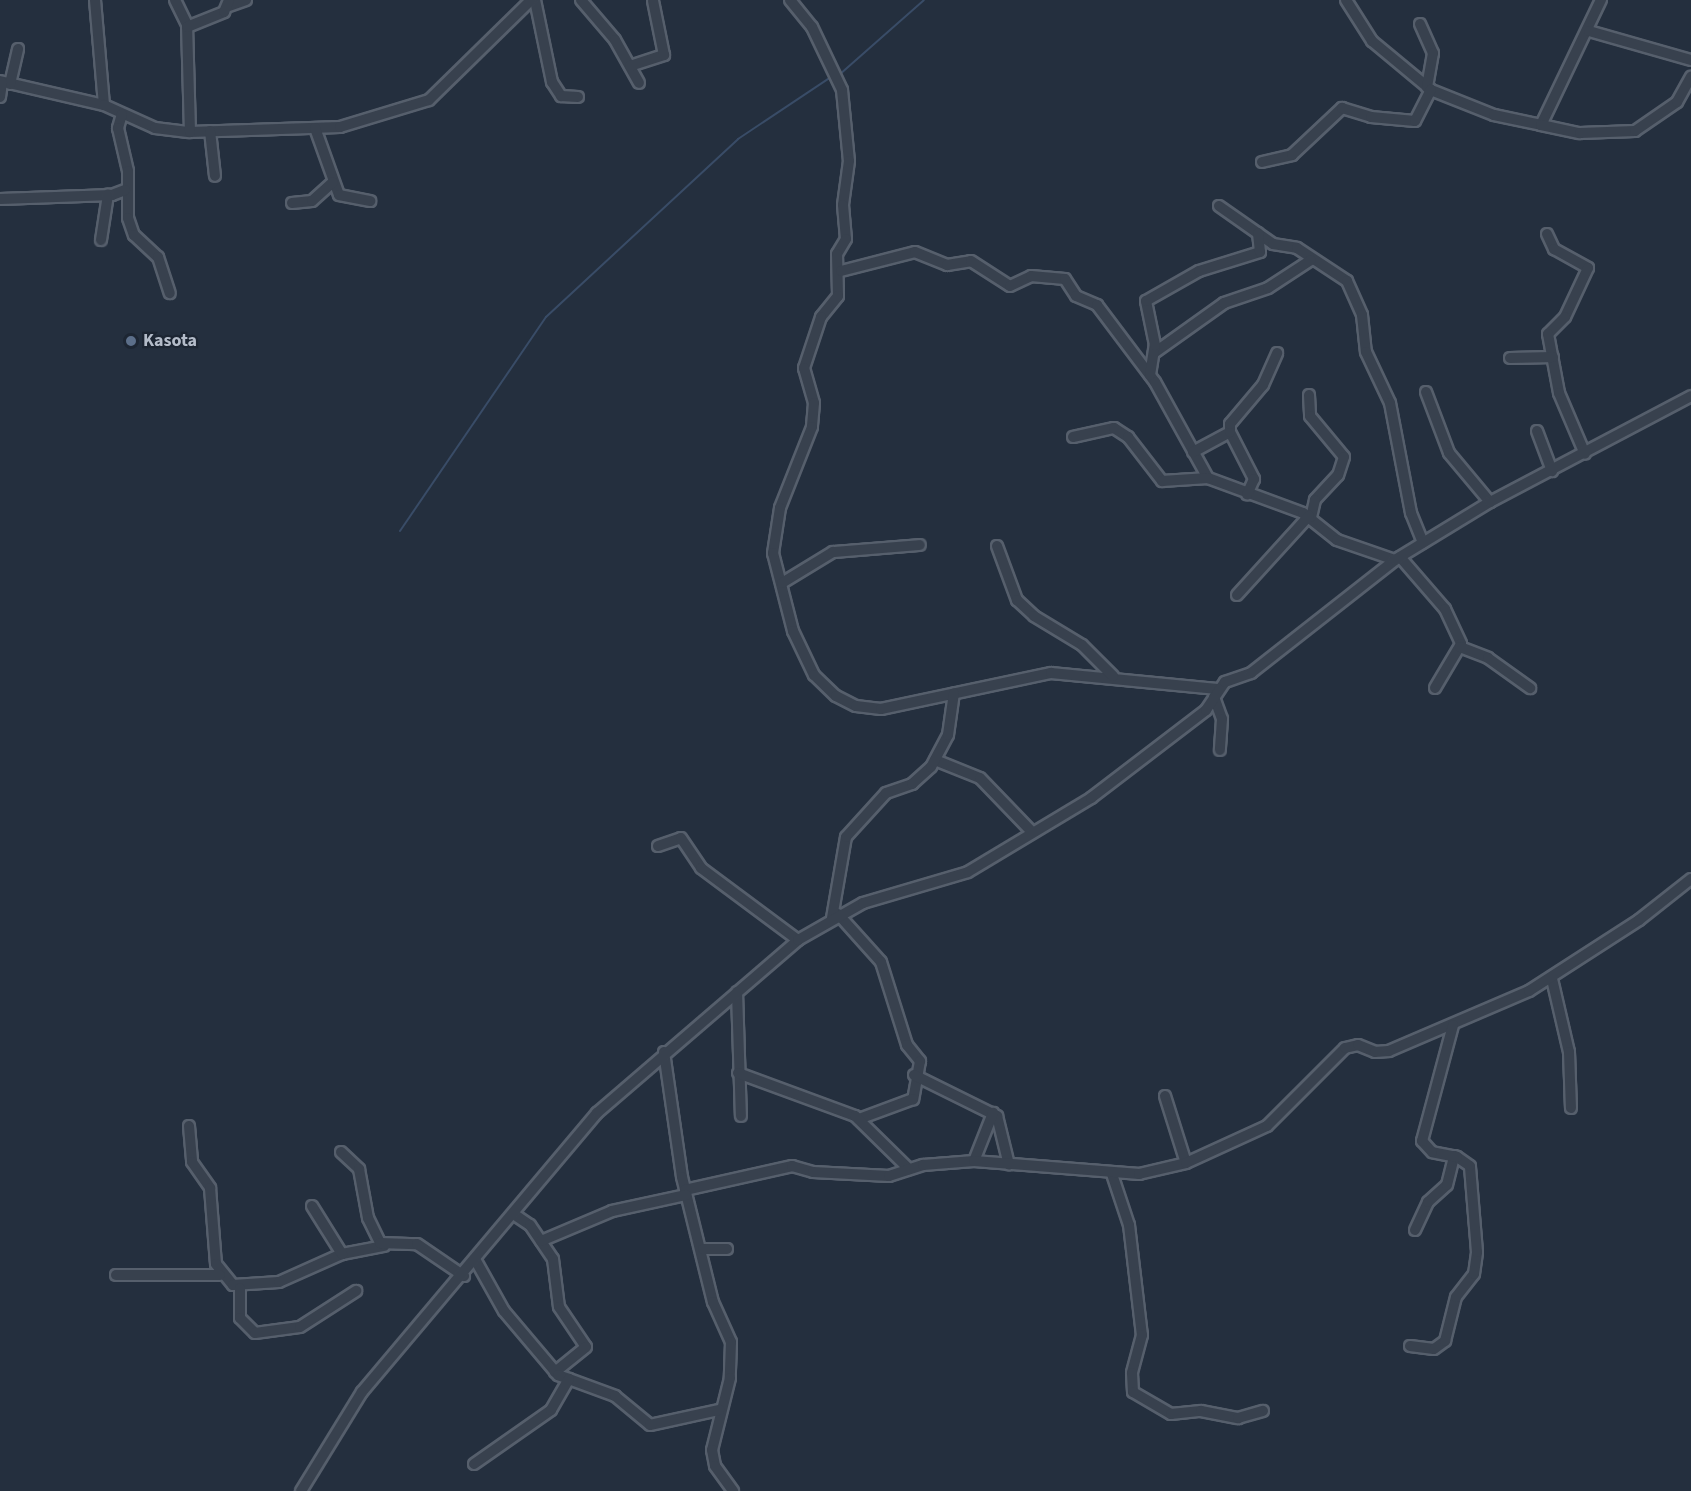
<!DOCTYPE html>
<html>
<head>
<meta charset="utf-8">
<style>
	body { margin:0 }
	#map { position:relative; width:1691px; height:1491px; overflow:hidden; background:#242f3e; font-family:"Source Sans 3",sans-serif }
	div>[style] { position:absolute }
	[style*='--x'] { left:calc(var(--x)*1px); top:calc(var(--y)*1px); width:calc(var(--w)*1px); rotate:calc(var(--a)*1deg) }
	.stream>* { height:2px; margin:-1px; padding:0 1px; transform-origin:1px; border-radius:1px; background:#394c67 }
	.roads { filter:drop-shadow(2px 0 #565f6c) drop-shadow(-2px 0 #565f6c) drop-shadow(0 2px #565f6c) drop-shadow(0 -2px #565f6c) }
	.minor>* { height:10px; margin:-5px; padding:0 5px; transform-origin:5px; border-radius:5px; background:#38414e }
	.dots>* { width:16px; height:16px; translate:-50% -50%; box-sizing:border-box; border:3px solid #1d2633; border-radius:50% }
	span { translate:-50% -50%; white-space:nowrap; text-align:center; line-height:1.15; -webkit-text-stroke:4.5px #1d2633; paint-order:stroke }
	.poi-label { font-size:18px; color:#b4bcc9; font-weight:700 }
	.left { translate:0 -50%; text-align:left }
</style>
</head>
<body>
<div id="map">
	<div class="stream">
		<div style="--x:839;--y:75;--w:113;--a:-41.4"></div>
		<div style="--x:400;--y:531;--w:259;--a:-55.7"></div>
		<div style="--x:546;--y:317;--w:262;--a:-42.8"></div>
		<div style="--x:738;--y:139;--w:112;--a:-33.7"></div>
	</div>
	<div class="roads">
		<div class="minor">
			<div style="--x:95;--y:0;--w:105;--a:85.1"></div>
			<div style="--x:175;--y:0;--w:28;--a:64"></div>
			<div style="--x:535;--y:0;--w:84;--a:78.3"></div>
			<div style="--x:552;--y:82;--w:17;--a:57"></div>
			<div style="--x:561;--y:96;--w:17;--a:3"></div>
			<div style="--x:581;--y:0;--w:52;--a:49.6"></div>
			<div style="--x:615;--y:40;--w:49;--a:60.8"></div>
			<div style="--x:790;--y:0;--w:35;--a:51"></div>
			<div style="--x:812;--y:27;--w:70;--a:64.5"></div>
			<div style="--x:842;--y:90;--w:71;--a:84.4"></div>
			<div style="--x:849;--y:161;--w:44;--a:97.8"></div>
			<div style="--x:843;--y:205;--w:34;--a:85"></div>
			<div style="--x:846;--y:239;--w:17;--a:121"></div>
			<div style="--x:837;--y:254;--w:42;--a:88.6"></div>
			<div style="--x:838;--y:296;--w:27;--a:129"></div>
			<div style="--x:821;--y:317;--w:54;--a:108.4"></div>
			<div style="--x:804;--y:368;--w:36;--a:74"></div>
			<div style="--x:814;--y:403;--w:24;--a:95"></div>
			<div style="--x:812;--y:427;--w:87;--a:111.6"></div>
			<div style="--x:780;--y:508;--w:46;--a:98.8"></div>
			<div style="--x:773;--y:553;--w:81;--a:75.6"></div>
			<div style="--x:793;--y:631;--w:49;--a:64.5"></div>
			<div style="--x:814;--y:675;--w:30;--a:44"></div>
			<div style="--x:836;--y:696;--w:22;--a:27"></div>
			<div style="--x:856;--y:706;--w:25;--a:7"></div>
			<div style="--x:881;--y:709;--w:174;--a:-12"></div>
			<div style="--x:1051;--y:673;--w:167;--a:5.5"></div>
			<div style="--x:1346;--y:0;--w:49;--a:57.6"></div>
			<div style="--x:1372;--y:41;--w:77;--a:39.7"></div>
			<div style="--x:1431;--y:90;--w:68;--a:21.6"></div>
			<div style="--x:1494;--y:115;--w:48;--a:12"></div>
			<div style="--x:1541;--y:125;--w:139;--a:-64.4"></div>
			<div style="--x:229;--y:6;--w:18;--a:-19"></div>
			<div style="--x:1420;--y:24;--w:32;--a:66"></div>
			<div style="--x:1433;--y:53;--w:35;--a:100"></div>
			<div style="--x:1589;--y:31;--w:106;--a:15.9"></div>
			<div style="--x:630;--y:66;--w:36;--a:-18"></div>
			<div style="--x:664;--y:55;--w:55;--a:-101.5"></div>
			<div style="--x:0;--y:81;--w:107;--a:13"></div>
			<div style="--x:104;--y:105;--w:56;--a:24.3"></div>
			<div style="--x:155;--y:128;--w:35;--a:7"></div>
			<div style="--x:190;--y:132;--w:150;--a:-1.9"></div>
			<div style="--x:340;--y:127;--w:93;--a:-16.9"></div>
			<div style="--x:429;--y:100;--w:143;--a:-44.4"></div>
			<div style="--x:10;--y:84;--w:36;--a:-77"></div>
			<div style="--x:0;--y:97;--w:15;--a:-82"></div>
			<div style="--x:122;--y:114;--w:15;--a:106"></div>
			<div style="--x:118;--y:128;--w:44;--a:76.9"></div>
			<div style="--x:128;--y:171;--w:47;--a:90"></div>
			<div style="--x:128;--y:218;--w:18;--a:71"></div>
			<div style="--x:134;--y:235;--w:33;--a:43"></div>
			<div style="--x:158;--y:257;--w:38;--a:72"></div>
			<div style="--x:1541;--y:125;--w:40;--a:12"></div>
			<div style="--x:1580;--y:133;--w:55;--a:-2.1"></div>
			<div style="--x:1635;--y:131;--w:51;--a:-34.6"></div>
			<div style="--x:1677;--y:102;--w:29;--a:-61"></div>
			<div style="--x:315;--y:128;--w:71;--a:70.3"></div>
			<div style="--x:339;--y:195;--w:32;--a:11"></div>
			<div style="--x:210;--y:131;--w:45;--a:83.7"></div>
			<div style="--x:190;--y:132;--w:105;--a:-91.6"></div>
			<div style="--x:187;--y:27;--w:40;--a:-22"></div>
			<div style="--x:224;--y:12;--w:13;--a:-67"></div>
			<div style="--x:1262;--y:162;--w:31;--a:-13"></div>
			<div style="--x:1292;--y:155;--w:69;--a:-43.2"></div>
			<div style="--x:1342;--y:108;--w:30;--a:17"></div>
			<div style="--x:1371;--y:117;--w:44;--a:5.2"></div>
			<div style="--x:1415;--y:121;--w:35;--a:-63"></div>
			<div style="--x:0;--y:199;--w:112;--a:-2"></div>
			<div style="--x:112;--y:195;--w:14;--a:-21"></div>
			<div style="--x:292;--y:203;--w:20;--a:-6"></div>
			<div style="--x:312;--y:201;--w:28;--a:-42"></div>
			<div style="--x:1219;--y:206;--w:66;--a:35.1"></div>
			<div style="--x:1273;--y:244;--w:24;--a:9"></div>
			<div style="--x:1297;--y:248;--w:60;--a:33.4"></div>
			<div style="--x:1347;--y:281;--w:37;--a:66"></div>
			<div style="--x:1362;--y:315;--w:37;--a:84"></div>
			<div style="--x:1366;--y:352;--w:56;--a:64.8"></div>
			<div style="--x:1390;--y:403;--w:112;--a:79.2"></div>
			<div style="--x:1411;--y:513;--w:32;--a:68"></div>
			<div style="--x:1547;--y:234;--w:17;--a:65"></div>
			<div style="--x:1554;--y:249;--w:39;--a:29"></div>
			<div style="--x:1588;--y:268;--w:54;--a:115.1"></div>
			<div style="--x:1565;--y:317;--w:24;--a:135"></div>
			<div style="--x:1548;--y:334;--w:60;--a:79.4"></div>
			<div style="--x:1559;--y:393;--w:66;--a:66.9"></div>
			<div style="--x:101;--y:240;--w:46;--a:-81.2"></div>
			<div style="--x:841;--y:271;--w:76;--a:-14.4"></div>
			<div style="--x:915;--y:252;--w:35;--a:22"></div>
			<div style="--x:947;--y:265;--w:24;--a:-9"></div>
			<div style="--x:971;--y:261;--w:46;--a:32.7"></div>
			<div style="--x:1010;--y:286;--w:23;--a:-25"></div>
			<div style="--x:1031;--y:276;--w:34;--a:5"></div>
			<div style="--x:1065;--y:279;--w:20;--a:57"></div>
			<div style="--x:1076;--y:296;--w:23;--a:23"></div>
			<div style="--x:1097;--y:305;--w:96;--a:53"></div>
			<div style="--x:1155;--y:382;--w:110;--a:61.1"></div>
			<div style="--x:1208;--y:478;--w:101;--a:20.2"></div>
			<div style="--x:1303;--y:513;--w:43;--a:38.5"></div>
			<div style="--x:1337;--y:540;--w:61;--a:19"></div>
			<div style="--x:1154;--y:353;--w:86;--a:-35.5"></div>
			<div style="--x:1224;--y:303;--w:46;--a:-18.8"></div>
			<div style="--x:1268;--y:288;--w:51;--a:-33.1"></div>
			<div style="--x:1510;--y:358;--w:43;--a:-1.3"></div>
			<div style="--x:1150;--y:375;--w:30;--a:-81"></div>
			<div style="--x:1155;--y:345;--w:45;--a:-101.6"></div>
			<div style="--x:1146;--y:301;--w:61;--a:-29.5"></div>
			<div style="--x:1199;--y:271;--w:64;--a:-17.3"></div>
			<div style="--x:1260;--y:252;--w:19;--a:-96"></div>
			<div style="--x:1426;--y:392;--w:65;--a:69.3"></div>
			<div style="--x:1449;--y:453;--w:64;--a:50.1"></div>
			<div style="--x:1309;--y:395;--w:21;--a:87"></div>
			<div style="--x:1310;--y:416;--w:53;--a:50.3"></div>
			<div style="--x:1344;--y:457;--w:19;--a:108"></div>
			<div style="--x:1338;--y:475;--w:34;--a:133"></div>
			<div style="--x:1315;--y:500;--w:17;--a:103"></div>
			<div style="--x:1537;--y:431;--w:43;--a:69.4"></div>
			<div style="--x:1230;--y:432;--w:53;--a:62.9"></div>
			<div style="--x:1254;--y:479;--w:17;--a:114"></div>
			<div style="--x:1073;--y:437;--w:42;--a:-12.4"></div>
			<div style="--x:1114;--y:428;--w:17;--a:33"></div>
			<div style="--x:1128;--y:437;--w:56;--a:52.3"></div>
			<div style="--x:1162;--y:481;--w:46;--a:-3.7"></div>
			<div style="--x:1193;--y:452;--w:42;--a:-28.4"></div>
			<div style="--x:1230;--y:432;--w:8;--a:-90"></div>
			<div style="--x:1230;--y:424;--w:51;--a:-49.8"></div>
			<div style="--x:1263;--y:385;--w:35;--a:-66"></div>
			<div style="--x:997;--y:546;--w:58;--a:69.7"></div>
			<div style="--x:1017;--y:600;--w:23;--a:43"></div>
			<div style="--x:1034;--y:616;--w:56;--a:31.1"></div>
			<div style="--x:1082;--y:645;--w:44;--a:45"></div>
			<div style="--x:1400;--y:557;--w:69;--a:49.1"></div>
			<div style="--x:1445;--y:609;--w:38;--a:65"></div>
			<div style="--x:1461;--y:644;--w:51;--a:120.6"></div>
			<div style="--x:782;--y:583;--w:60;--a:-31.3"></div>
			<div style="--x:833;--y:552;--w:87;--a:-4.6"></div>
			<div style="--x:1237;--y:595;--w:107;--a:-47.7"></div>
			<div style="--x:1460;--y:647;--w:30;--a:21"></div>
			<div style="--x:1488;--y:658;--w:52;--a:35.5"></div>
			<div style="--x:1214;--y:697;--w:23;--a:70"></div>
			<div style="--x:1222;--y:719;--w:31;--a:94"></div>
			<div style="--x:935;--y:760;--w:48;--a:21.8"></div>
			<div style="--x:980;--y:778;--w:75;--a:46.1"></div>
			<div style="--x:658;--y:846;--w:24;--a:-19"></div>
			<div style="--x:681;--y:838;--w:36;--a:56"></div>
			<div style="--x:701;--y:868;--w:121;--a:36.6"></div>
			<div style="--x:838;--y:914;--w:64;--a:48.1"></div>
			<div style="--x:881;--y:962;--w:87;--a:72.6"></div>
			<div style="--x:907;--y:1045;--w:21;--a:51"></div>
			<div style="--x:920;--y:1061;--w:39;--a:100"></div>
			<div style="--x:913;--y:1099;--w:58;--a:159.7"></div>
			<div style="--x:832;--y:918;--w:82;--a:-80.2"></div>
			<div style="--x:846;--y:837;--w:59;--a:-47.7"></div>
			<div style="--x:886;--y:793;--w:28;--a:-19"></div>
			<div style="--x:912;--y:784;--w:25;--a:-42"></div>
			<div style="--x:931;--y:767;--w:36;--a:-62"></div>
			<div style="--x:948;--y:735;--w:42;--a:-81.9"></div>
			<div style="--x:1552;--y:979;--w:75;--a:76.9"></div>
			<div style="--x:1569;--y:1052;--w:56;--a:88"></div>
			<div style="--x:737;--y:992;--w:124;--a:88.2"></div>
			<div style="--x:664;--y:1052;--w:126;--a:81.8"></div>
			<div style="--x:682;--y:1177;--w:129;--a:76.1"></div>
			<div style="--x:713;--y:1302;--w:44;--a:65.8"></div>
			<div style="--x:731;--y:1342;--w:36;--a:92"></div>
			<div style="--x:730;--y:1378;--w:74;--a:104"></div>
			<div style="--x:712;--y:1450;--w:16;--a:79"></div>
			<div style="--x:715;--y:1466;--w:31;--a:54"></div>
			<div style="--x:738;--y:1073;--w:125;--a:20.2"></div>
			<div style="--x:855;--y:1116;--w:76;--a:44.5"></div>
			<div style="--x:914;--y:1075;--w:93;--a:26.3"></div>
			<div style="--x:997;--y:1116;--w:50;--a:76.2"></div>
			<div style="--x:1165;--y:1096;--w:70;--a:72.6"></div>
			<div style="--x:189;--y:1126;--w:36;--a:85"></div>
			<div style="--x:192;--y:1162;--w:32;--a:55"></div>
			<div style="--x:210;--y:1188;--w:76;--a:85.5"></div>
			<div style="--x:216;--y:1264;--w:27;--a:51"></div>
			<div style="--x:233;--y:1285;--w:46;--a:-3.7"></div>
			<div style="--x:279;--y:1282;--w:69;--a:-24"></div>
			<div style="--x:342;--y:1254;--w:43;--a:-10.8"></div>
			<div style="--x:341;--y:1152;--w:25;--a:43"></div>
			<div style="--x:359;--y:1169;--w:50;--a:79.6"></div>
			<div style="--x:368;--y:1218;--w:28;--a:64"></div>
			<div style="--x:380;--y:1243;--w:37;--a:2"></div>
			<div style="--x:417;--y:1244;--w:57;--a:34.2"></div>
			<div style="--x:974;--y:1161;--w:52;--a:-68.4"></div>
			<div style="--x:1112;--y:1174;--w:54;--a:71.6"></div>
			<div style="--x:1129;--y:1225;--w:111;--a:83.3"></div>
			<div style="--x:1142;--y:1335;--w:39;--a:105"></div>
			<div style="--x:1132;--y:1373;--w:19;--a:87"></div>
			<div style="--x:1133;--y:1392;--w:44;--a:30.1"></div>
			<div style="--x:1171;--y:1414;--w:30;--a:-6"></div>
			<div style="--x:1201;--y:1411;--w:38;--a:11"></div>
			<div style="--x:1238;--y:1418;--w:26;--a:-16"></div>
			<div style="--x:685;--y:1190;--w:110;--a:-12.6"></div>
			<div style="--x:792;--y:1166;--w:22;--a:16"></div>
			<div style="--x:813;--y:1172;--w:76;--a:3"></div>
			<div style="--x:889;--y:1176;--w:36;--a:-18"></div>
			<div style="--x:923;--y:1165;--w:51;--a:-4.5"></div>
			<div style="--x:974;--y:1161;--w:166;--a:4.5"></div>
			<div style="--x:1139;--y:1174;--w:48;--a:-13.2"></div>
			<div style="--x:1186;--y:1163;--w:89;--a:-24.6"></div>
			<div style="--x:1267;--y:1126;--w:110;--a:-45"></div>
			<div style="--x:1345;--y:1048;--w:13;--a:-13"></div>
			<div style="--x:1358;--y:1045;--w:18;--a:22"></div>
			<div style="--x:1375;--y:1052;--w:14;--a:-4"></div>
			<div style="--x:1389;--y:1051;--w:152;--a:-23.2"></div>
			<div style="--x:1529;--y:991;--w:131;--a:-32.8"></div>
			<div style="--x:1639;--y:920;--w:66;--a:-38.3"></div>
			<div style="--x:312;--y:1206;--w:57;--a:58"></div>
			<div style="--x:515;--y:1215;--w:18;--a:34"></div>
			<div style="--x:530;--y:1225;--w:41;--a:55.9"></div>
			<div style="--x:553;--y:1259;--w:48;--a:82.9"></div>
			<div style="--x:559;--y:1307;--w:48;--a:56"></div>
			<div style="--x:586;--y:1347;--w:40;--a:141"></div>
			<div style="--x:1415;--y:1230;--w:31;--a:-65"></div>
			<div style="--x:1428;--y:1202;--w:25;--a:-42"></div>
			<div style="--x:1447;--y:1185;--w:30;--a:-76"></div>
			<div style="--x:541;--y:1241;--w:77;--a:-22.9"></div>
			<div style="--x:612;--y:1211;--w:76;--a:-12.2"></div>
			<div style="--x:703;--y:1249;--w:24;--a:0"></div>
			<div style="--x:476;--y:1261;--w:57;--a:60.8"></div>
			<div style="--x:504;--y:1311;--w:84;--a:49.8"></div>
			<div style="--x:558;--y:1375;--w:61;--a:20.2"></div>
			<div style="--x:615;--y:1396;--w:45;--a:39.6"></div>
			<div style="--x:650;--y:1425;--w:71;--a:-12.3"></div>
			<div style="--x:116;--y:1275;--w:104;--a:0"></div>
			<div style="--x:240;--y:1288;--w:30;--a:90"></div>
			<div style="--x:240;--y:1318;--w:21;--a:45"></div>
			<div style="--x:255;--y:1333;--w:45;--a:-7.6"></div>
			<div style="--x:300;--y:1327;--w:67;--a:-32.7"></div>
			<div style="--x:1410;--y:1346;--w:24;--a:7"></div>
			<div style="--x:1434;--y:1349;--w:14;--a:-36"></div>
			<div style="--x:1445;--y:1341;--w:45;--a:-76"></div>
			<div style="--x:1456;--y:1297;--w:29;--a:-52"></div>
			<div style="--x:1474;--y:1274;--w:22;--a:-82"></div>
			<div style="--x:1477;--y:1252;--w:86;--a:-94.7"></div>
			<div style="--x:1470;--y:1166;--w:16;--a:-145"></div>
			<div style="--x:1457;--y:1157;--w:25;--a:-169"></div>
			<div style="--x:1432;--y:1152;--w:15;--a:-132"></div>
			<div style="--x:1422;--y:1141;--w:120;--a:-75"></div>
			<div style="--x:474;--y:1464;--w:94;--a:-35"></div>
			<div style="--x:551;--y:1410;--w:36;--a:-60"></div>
			<div style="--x:301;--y:1491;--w:116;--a:-58.4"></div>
			<div style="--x:362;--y:1392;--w:365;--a:-49.9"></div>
			<div style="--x:597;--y:1113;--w:265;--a:-40.7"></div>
			<div style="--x:798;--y:940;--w:75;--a:-29.6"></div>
			<div style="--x:863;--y:903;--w:109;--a:-16.4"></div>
			<div style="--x:968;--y:872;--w:144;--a:-31"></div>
			<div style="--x:1091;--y:798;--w:145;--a:-37.4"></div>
			<div style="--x:1206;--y:710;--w:34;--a:-56"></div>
			<div style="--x:1225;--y:682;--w:28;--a:-19"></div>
			<div style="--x:1251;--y:673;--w:183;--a:-38.1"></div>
			<div style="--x:1395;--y:560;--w:111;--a:-31.4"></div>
			<div style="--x:1490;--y:502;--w:227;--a:-27.8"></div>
		</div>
	</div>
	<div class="dots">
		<div style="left:131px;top:341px;background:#5c6f8a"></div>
	</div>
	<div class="poi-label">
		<span class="left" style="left:143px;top:341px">Kasota</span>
	</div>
</div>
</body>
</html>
